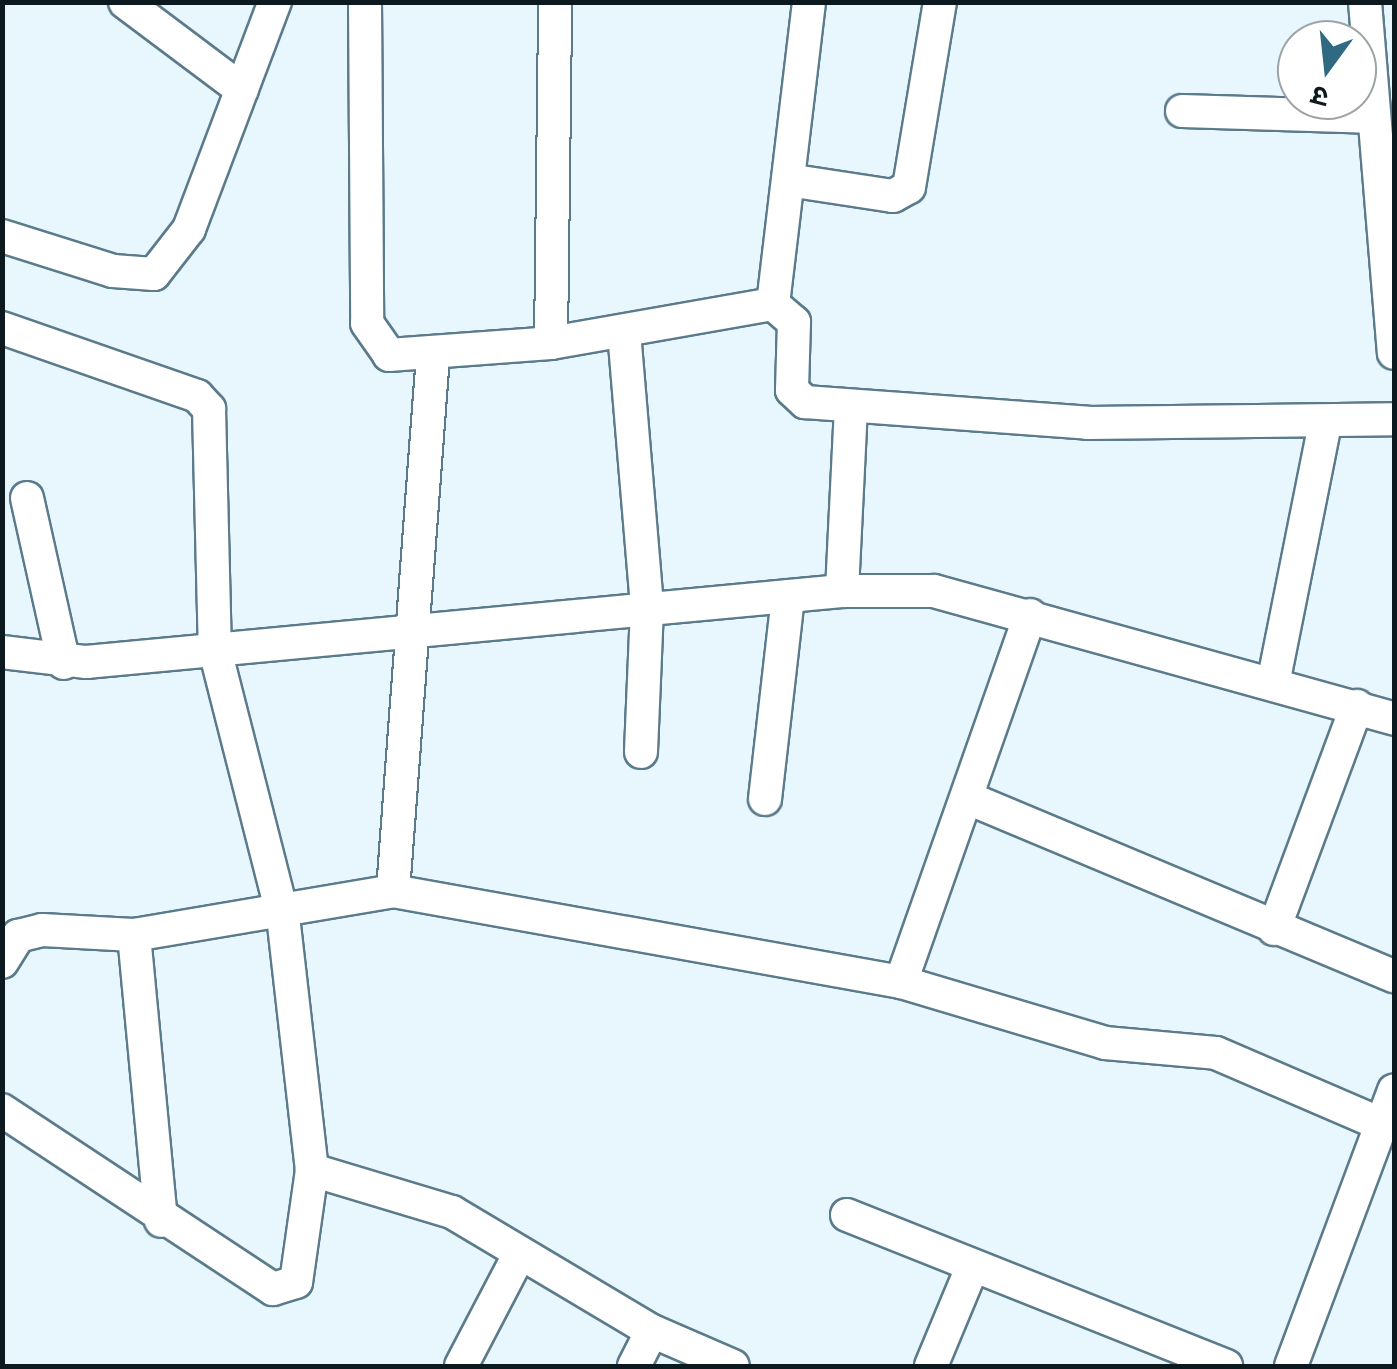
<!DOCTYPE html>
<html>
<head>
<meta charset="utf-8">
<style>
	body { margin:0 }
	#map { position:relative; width:1397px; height:1369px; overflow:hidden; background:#e8f6fe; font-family:"Source Serif 4","Noto Sans Devanagari",serif }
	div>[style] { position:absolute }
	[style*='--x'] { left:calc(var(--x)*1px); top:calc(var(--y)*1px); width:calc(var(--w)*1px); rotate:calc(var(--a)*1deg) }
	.roads { filter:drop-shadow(2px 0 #5b7b8b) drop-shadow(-2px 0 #5b7b8b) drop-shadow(0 2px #5b7b8b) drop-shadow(0 -2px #5b7b8b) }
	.minor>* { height:32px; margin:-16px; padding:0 16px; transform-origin:16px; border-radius:16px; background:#fff }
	span { translate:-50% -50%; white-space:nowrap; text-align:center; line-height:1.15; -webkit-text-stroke:10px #fff; paint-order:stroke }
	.frame { position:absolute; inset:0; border:5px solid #0c191f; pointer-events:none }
	.north { position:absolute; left:1277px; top:20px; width:100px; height:100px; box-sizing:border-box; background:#fff; border:2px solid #9ea3a5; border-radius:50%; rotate:195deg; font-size:28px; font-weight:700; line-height:40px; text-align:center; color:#0c191f }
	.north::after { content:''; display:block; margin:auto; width:35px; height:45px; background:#306982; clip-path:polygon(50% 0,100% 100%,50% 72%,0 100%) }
</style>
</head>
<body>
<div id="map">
	<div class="roads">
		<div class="minor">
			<div style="--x:125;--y:2;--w:146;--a:36.9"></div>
			<div style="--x:365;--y:2;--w:321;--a:89.6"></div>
			<div style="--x:367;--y:323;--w:39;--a:55"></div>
			<div style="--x:389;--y:355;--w:162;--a:-4.2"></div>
			<div style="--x:551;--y:343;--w:225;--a:-10"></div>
			<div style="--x:773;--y:304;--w:28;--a:41"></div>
			<div style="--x:794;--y:322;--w:68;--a:91.7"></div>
			<div style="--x:792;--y:390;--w:18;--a:43"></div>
			<div style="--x:805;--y:402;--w:284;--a:4.2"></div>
			<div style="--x:1088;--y:423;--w:306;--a:-0.7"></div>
			<div style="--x:1365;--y:2;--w:352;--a:85.3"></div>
			<div style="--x:1182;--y:111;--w:186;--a:1.8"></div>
			<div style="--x:788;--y:180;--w:106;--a:8.7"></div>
			<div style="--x:893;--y:196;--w:18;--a:-29"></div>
			<div style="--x:909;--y:187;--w:188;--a:-80.5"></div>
			<div style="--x:2;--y:236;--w:116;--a:17.5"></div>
			<div style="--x:113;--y:271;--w:41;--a:4.2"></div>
			<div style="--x:154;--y:274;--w:57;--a:-52.1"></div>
			<div style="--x:189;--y:229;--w:243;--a:-69.3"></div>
			<div style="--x:773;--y:304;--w:304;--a:-83.2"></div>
			<div style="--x:2;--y:328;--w:207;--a:19.2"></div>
			<div style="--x:197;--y:396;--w:18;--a:47"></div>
			<div style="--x:209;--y:409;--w:241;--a:88.6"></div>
			<div style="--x:215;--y:650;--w:275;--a:75.7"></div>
			<div style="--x:283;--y:916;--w:256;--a:83.5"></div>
			<div style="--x:312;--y:1170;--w:113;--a:98.1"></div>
			<div style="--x:296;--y:1282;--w:24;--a:163"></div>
			<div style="--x:273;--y:1289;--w:325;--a:-146.6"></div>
			<div style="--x:624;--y:332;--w:277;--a:85.2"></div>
			<div style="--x:647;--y:608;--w:144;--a:92.4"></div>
			<div style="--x:551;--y:343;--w:341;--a:-89.3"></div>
			<div style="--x:27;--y:498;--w:169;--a:77.4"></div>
			<div style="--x:842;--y:591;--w:184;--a:-87.2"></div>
			<div style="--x:2;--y:652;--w:85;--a:6.8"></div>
			<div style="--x:86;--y:662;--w:759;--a:-5.37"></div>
			<div style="--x:842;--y:591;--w:92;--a:0"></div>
			<div style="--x:934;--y:591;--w:477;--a:15.5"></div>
			<div style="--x:1273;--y:684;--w:265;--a:-78.7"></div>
			<div style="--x:765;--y:799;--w:204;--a:-83.5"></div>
			<div style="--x:970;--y:799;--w:459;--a:22.7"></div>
			<div style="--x:393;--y:891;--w:537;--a:-85.73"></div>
			<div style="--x:1274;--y:929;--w:238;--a:-69.6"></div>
			<div style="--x:134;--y:935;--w:287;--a:84.6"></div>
			<div style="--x:2;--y:962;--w:31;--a:-58"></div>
			<div style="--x:18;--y:936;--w:25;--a:-14"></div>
			<div style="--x:42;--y:930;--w:92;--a:3.1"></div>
			<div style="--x:134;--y:935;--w:263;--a:-9.6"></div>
			<div style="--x:393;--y:891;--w:516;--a:10.16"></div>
			<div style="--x:901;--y:982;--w:213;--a:16.6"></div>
			<div style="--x:1105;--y:1043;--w:111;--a:5.1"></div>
			<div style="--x:1216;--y:1053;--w:182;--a:23.3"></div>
			<div style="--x:901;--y:982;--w:389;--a:-70.6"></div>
			<div style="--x:312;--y:1170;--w:146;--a:16.7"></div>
			<div style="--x:452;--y:1212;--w:233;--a:30.8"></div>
			<div style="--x:652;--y:1331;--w:88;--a:23.4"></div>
			<div style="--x:847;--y:1215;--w:408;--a:21.7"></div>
			<div style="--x:461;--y:1366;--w:127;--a:-62.4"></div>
			<div style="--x:634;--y:1366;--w:39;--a:-63"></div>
			<div style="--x:931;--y:1366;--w:104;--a:-67.4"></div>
			<div style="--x:1291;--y:1366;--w:294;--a:-69.5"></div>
		</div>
	</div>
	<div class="frame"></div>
	<div class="north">उ</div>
</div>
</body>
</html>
